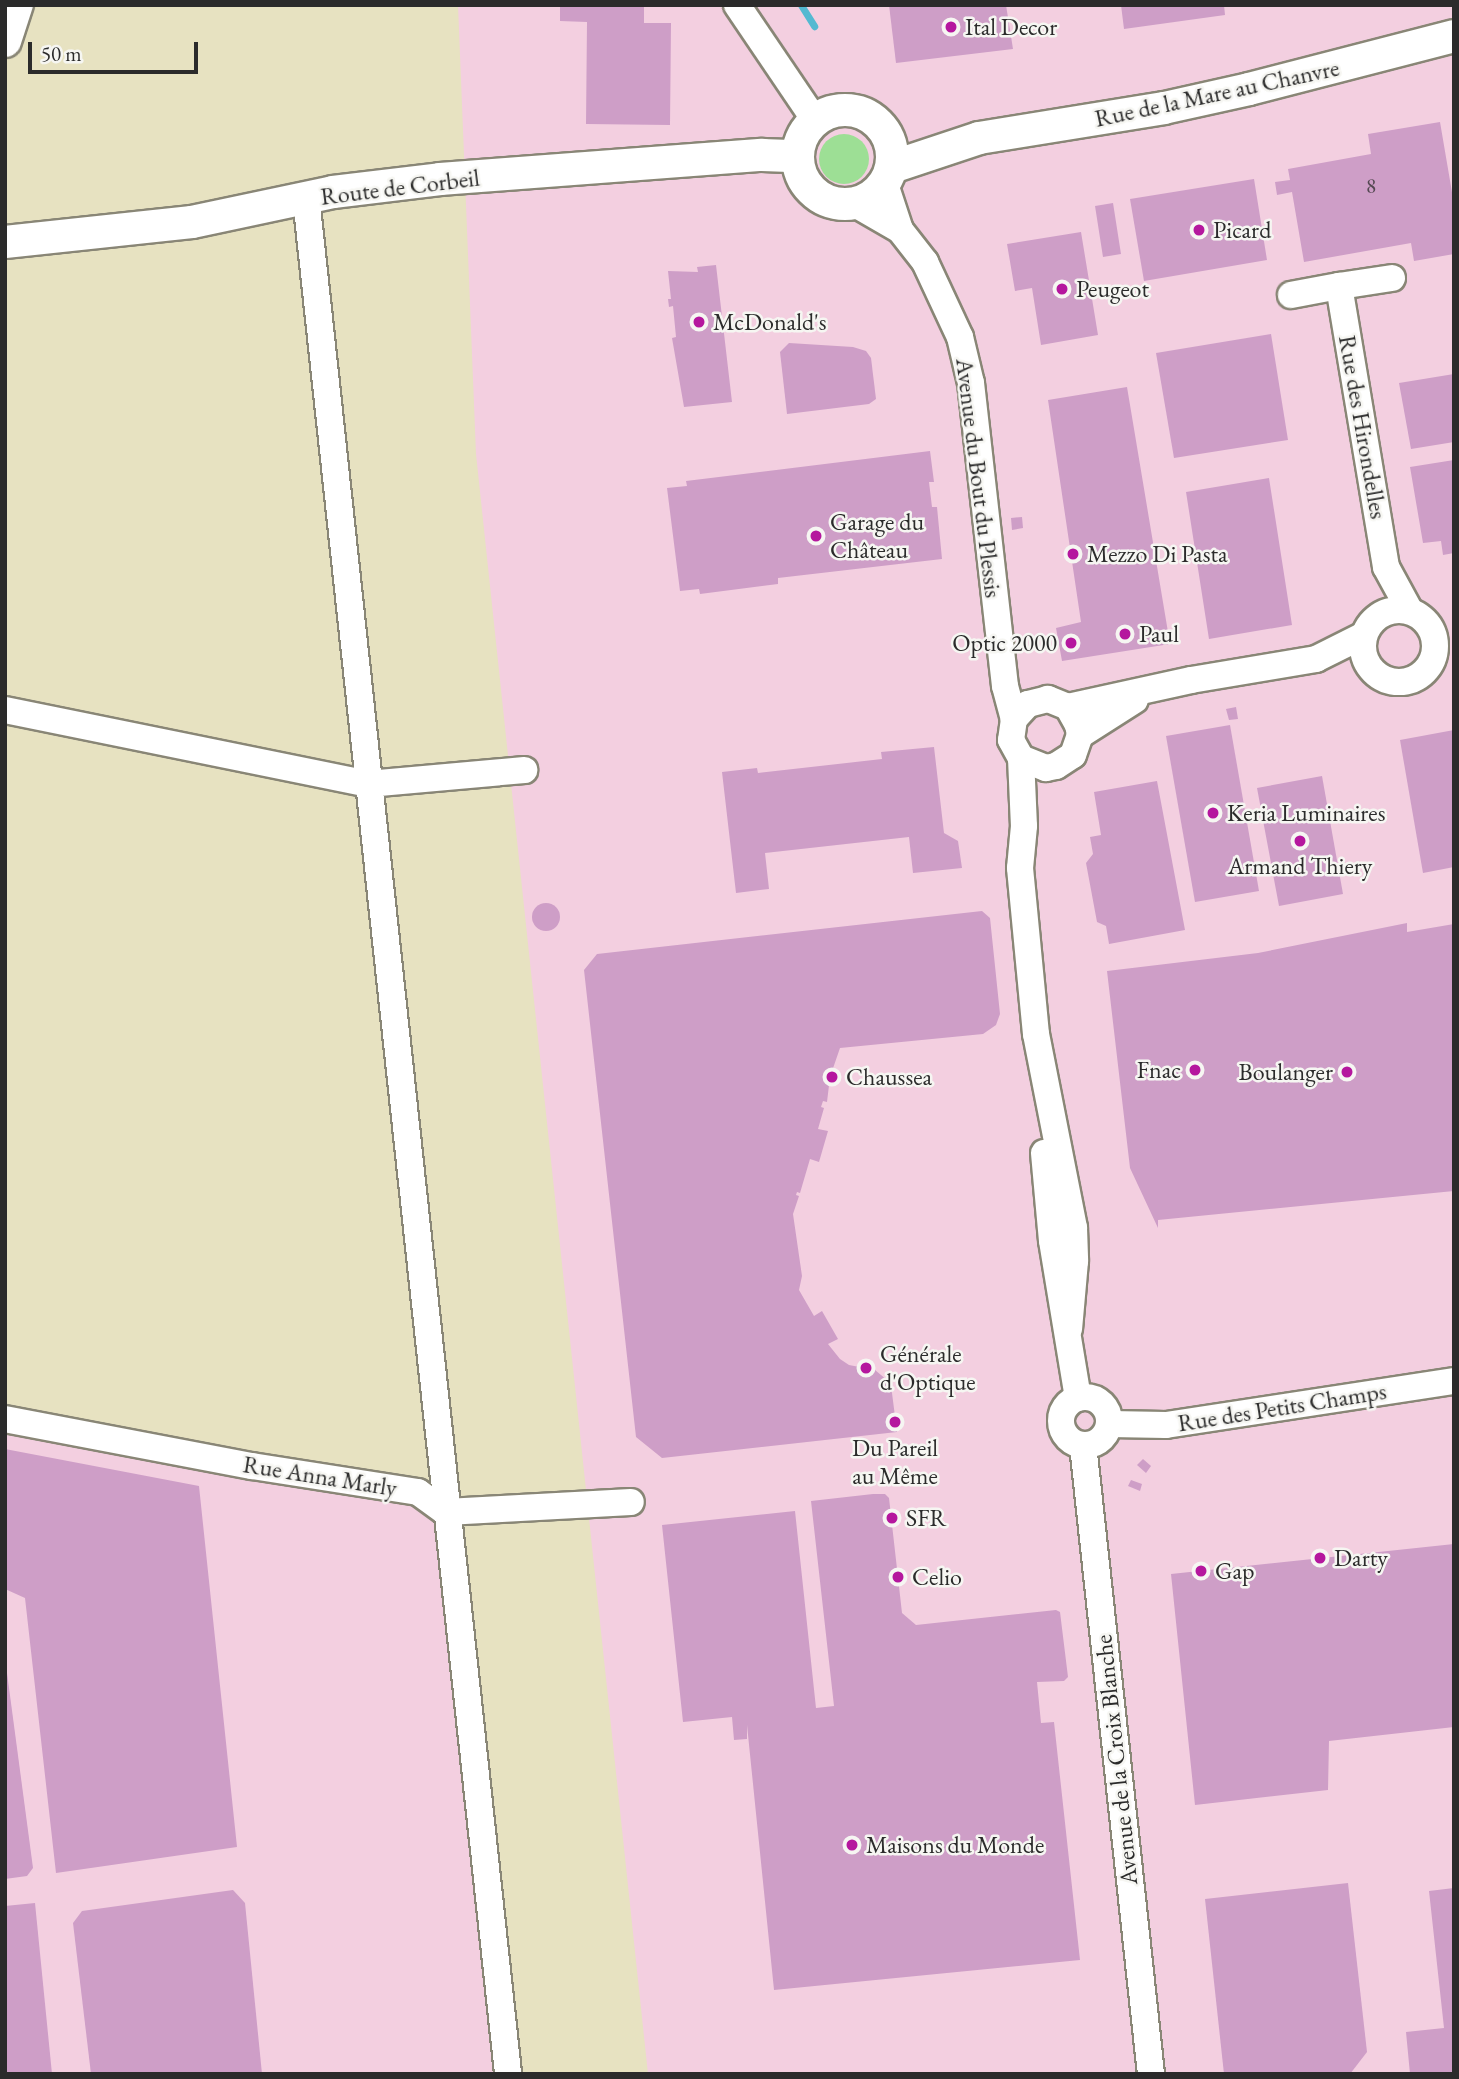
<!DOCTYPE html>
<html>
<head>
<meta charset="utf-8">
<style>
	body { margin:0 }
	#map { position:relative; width:1459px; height:2079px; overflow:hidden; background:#e7e2c1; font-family:"EB Garamond",serif }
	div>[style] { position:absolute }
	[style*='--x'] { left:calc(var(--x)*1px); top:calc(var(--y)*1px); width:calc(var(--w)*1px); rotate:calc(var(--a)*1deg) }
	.built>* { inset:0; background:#f3cfe0 }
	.green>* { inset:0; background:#9ddf95 }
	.round { border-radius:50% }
	.stream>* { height:7px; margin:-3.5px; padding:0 3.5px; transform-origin:3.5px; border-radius:3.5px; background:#53b9d1 }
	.building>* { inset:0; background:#ce9ec7 }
	.roads { filter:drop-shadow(2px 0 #898676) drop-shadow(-2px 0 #898676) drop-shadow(0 2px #898676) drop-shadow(0 -2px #898676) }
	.minor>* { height:26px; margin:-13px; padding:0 13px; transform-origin:13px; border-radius:13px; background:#fff }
	.minor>.ring { margin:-13px; padding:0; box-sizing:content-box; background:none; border:26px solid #fff; border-radius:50% }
	.tertiary>* { height:32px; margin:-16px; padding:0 16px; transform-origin:16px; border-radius:16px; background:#fff }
	.tertiary>.ring { margin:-16px; padding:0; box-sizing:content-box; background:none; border:32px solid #fff; border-radius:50% }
	.dots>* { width:19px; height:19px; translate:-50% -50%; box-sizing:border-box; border:4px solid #f6f6f2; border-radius:50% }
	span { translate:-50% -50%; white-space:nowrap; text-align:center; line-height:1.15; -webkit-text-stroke:5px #f6f6f2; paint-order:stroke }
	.number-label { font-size:21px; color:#544852 }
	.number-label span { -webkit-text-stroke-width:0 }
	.poi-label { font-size:24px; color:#2b2b2b }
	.left { translate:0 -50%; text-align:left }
	.right { translate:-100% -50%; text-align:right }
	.street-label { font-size:24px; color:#2b2b2b }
	.frame { position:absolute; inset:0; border:7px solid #2b2b2b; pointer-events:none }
	.scale { position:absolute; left:28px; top:42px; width:170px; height:32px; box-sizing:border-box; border:4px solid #2b2b2b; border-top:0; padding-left:9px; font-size:21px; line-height:24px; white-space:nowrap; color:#2b2b2b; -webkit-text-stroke:5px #f6f6f2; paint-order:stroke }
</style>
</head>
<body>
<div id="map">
	<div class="built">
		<div style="clip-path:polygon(458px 5px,1454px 5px,1454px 2074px,648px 2074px,476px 454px)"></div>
		<div style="clip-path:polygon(5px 1419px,252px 1466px,446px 1512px,508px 2074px,5px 2074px)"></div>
	</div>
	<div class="green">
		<div class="round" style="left:819px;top:134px;width:50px;height:50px"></div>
	</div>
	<div class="stream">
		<div style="--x:801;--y:5;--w:25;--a:58"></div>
	</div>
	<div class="building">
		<div style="clip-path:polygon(560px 5px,644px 5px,644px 23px,671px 23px,670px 125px,586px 124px,587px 22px,560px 21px)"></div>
		<div style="clip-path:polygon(889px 5px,1006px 5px,1013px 49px,896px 63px)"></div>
		<div style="clip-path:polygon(1121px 5px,1224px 5px,1225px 15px,1124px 29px)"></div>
		<div style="clip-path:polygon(1440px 122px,1454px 204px,1454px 254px,1414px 261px,1411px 243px,1304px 262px,1292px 192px,1277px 195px,1275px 182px,1290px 180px,1288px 169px,1371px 154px,1368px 134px)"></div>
		<div style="clip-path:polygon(1254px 179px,1267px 260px,1144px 281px,1130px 199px)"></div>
		<div style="clip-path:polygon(1113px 203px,1121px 254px,1103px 257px,1095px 206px)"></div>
		<div style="clip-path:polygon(1081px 232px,1098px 335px,1041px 345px,1032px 288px,1015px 291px,1007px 244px)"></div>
		<div style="clip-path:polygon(716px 265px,732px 402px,684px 407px,672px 338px,676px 337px,673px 306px,669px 307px,668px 299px,671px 299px,668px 271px,698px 272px,697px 267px)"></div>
		<div style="clip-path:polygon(1271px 334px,1288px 440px,1174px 458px,1156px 353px)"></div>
		<div style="clip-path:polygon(789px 343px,853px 347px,866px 351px,871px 358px,876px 399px,869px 404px,787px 414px,780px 352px)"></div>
		<div style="clip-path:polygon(1454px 374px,1454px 442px,1411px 449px,1399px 383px)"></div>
		<div style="clip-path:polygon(1127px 387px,1170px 644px,1062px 661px,1056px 628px,1081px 622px,1048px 400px)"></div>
		<div style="clip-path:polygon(930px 451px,934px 482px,929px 482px,932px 507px,937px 507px,942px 559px,778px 578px,778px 584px,700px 594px,699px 589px,680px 591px,667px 488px,687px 486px,686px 481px)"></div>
		<div style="clip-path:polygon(1454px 460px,1454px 553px,1443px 555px,1441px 541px,1423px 543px,1410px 467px)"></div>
		<div style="clip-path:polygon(1269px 478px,1292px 625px,1209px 639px,1186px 492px)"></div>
		<div style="clip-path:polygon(1022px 517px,1023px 528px,1012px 530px,1011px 518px)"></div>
		<div style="clip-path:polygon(1236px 707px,1238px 719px,1229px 720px,1226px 709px)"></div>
		<div style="clip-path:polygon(1230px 725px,1259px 891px,1195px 902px,1166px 736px)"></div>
		<div style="clip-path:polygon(1454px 730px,1454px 867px,1423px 873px,1400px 740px)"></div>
		<div style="clip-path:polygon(934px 747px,944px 833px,958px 841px,962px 868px,913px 873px,909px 837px,765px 853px,769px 889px,736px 893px,722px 772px,757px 768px,758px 773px,882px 759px,881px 752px)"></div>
		<div style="clip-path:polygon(1322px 776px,1343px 894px,1279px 906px,1257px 788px)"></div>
		<div style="clip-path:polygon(1157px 781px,1185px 930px,1109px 944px,1106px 926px,1097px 922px,1086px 863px,1093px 854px,1090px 837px,1101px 835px,1094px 792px)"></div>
		<div class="round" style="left:532px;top:903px;width:28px;height:28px"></div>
		<div style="clip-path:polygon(982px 911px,990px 918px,1000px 1014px,996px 1025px,983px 1034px,840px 1048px,830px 1077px,827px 1102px,823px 1101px,821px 1107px,824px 1108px,818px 1129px,828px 1131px,819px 1162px,810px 1159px,800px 1193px,797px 1192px,796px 1195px,799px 1196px,793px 1214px,802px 1276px,799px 1290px,814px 1316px,822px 1311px,838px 1339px,828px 1344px,840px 1359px,849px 1365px,875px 1370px,887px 1380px,892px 1393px,897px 1432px,662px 1458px,636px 1437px,584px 970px,597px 954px)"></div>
		<div style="clip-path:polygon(1407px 923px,1407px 932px,1454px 924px,1454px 1191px,1158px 1220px,1158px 1228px,1130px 1168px,1107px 971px,1258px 953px)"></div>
		<div style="clip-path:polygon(5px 1449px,199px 1486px,237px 1847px,56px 1873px,25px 1598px,5px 1589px)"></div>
		<div style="clip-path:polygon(1143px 1459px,1151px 1466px,1146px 1473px,1137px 1465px)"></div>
		<div style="clip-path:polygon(1131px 1480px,1142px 1484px,1140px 1491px,1128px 1486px)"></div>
		<div style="clip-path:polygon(873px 1494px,885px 1494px,889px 1498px,902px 1613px,916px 1625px,1056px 1610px,1060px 1612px,1068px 1677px,1064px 1681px,1037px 1682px,1041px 1723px,1054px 1722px,1080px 1960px,774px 1990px,747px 1725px,747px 1739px,734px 1740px,732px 1717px,683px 1722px,662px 1525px,795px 1511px,816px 1708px,834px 1706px,811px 1501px)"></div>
		<div style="clip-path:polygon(1454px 1544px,1454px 1727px,1329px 1741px,1328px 1790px,1195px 1805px,1171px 1574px)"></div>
		<div style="clip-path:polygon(5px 1658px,33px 1868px,27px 1876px,5px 1879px)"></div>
		<div style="clip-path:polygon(1348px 1883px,1367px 2052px,1350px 2074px,1224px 2074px,1205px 1899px)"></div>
		<div style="clip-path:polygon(1454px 1888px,1454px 2074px,1410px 2074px,1406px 2032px,1444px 2028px,1429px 1891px)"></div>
		<div style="clip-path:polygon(233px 1890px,245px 1903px,262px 2074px,91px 2074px,73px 1923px,82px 1911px)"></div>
		<div style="clip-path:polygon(35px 1903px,52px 2074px,5px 2074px,5px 1906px)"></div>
	</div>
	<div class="roads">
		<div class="minor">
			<div style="--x:737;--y:5;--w:139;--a:55.9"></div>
			<div style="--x:885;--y:184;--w:48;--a:71.9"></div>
			<div style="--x:900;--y:230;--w:41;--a:52"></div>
			<div style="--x:925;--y:262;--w:83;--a:65"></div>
			<div style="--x:960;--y:337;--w:47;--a:76.6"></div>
			<div style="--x:971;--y:383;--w:305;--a:83.6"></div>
			<div style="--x:1005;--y:686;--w:34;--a:75"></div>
			<div style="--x:306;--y:198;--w:1887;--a:83.85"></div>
			<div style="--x:855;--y:204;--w:52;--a:30"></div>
			<div style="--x:1392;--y:278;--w:54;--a:171.4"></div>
			<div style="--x:1339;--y:286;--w:285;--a:80.5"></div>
			<div style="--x:1386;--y:567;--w:50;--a:61.4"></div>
			<div style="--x:1291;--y:295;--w:49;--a:-10.6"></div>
			<div class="ring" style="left:1363px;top:610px;width:46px;height:46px"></div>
			<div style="--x:1068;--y:707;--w:126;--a:-12.4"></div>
			<div style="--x:1191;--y:680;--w:127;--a:-9.5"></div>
			<div style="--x:1316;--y:659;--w:54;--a:-26.6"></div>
			<div style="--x:5;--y:710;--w:370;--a:11.5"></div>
			<div style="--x:368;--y:784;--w:157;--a:-5.1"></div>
			<div style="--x:1080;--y:735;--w:65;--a:-32.5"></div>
			<div style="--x:1021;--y:758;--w:27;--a:22"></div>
			<div style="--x:1046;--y:768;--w:10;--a:-11"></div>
			<div style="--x:1056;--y:766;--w:20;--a:-33"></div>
			<div style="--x:1073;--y:755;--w:21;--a:-71"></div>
			<div style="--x:1080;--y:735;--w:10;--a:-101"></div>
			<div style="--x:1078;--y:725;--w:21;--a:-119"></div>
			<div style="--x:1068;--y:707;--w:22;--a:-158"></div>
			<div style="--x:1048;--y:699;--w:21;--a:166"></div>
			<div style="--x:1028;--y:704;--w:21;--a:133"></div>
			<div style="--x:1014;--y:719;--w:21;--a:98"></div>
			<div style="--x:1011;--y:740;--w:21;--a:61"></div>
			<div style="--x:1021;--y:758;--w:68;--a:87.5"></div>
			<div style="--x:1024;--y:826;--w:42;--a:95.4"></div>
			<div style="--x:1020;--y:868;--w:167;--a:84.5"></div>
			<div style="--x:1036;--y:1034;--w:198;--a:78.9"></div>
			<div style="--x:1074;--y:1228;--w:33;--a:88"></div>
			<div style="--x:1075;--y:1261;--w:68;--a:95"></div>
			<div style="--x:1044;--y:1153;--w:88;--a:84.8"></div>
			<div style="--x:1052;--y:1241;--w:159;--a:80.6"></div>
			<div class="ring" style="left:1061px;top:1397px;width:22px;height:22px"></div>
			<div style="--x:5;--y:1419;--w:251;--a:10.8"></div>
			<div style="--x:252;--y:1466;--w:168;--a:8.9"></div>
			<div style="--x:418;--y:1492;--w:34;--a:36"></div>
			<div style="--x:446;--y:1512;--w:185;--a:-3.1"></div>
			<div style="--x:1110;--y:1424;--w:56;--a:1"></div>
			<div style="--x:1166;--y:1425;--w:291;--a:-8.7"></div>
			<div style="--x:1083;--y:1445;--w:633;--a:83.83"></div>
		</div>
		<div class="tertiary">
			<div style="--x:5;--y:41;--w:38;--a:-72"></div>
			<div class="ring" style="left:798px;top:110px;width:62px;height:62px"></div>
			<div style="--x:892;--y:167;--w:92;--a:-18.4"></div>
			<div style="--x:979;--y:138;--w:187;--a:-9.2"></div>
			<div style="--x:1164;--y:108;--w:87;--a:-12.6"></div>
			<div style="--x:1249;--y:89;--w:212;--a:-14.5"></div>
			<div style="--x:5;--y:242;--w:188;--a:-6.1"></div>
			<div style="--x:192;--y:222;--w:144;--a:-12"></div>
			<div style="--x:333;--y:192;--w:108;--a:-6.9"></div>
			<div style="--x:440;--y:179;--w:323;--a:-4.3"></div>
			<div style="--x:762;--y:155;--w:35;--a:2"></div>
		</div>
	</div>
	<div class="dots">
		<div style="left:951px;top:27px;background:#b5179e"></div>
		<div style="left:1199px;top:230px;background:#b5179e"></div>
		<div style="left:1062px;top:289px;background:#b5179e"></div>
		<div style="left:699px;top:322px;background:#b5179e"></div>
		<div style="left:816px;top:536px;background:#b5179e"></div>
		<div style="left:1073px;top:554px;background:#b5179e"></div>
		<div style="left:1125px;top:634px;background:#b5179e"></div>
		<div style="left:1071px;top:643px;background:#b5179e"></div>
		<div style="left:1213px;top:813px;background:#b5179e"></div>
		<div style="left:1300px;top:841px;background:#b5179e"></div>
		<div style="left:1195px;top:1070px;background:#b5179e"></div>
		<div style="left:1347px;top:1072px;background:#b5179e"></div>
		<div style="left:832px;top:1077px;background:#b5179e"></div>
		<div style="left:866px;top:1368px;background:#b5179e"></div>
		<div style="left:895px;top:1422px;background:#b5179e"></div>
		<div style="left:892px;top:1518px;background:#b5179e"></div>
		<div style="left:1320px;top:1558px;background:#b5179e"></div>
		<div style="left:1201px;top:1571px;background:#b5179e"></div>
		<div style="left:898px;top:1577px;background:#b5179e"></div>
		<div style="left:852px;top:1845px;background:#b5179e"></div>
	</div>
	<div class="number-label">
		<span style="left:1371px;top:186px">8</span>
	</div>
	<div class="poi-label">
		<span class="left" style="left:965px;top:27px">Ital Decor</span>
		<span class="left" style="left:1213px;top:230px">Picard</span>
		<span class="left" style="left:1076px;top:289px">Peugeot</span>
		<span class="left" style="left:713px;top:322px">McDonald's</span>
		<span class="left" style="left:830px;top:536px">Garage du<br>Château</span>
		<span class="left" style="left:1087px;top:554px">Mezzo Di Pasta</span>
		<span class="left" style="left:1139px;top:634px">Paul</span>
		<span class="right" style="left:1057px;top:643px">Optic 2000</span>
		<span class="left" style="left:1227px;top:813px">Keria Luminaires</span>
		<span style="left:1300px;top:866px">Armand Thiery</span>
		<span class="right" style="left:1181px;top:1070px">Fnac</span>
		<span class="right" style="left:1333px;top:1072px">Boulanger</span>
		<span class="left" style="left:846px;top:1077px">Chaussea</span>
		<span class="left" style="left:880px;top:1368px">Générale<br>d'Optique</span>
		<span style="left:895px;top:1462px">Du Pareil<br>au Même</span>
		<span class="left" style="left:906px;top:1518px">SFR</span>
		<span class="left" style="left:1334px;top:1558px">Darty</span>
		<span class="left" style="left:1215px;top:1571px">Gap</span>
		<span class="left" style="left:912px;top:1577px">Celio</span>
		<span class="left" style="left:866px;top:1845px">Maisons du Monde</span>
	</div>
	<div class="street-label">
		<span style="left:1217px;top:93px;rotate:-12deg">Rue de la Mare au Chanvre</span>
		<span style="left:400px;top:187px;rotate:-7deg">Route de Corbeil</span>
		<span style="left:1363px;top:427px;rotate:80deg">Rue des Hirondelles</span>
		<span style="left:979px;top:478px;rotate:83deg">Avenue du Bout du Plessis</span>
		<span style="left:1282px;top:1407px;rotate:-9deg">Rue des Petits Champs</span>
		<span style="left:320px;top:1476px;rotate:9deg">Rue Anna Marly</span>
		<span style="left:1116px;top:1760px;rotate:-96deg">Avenue de la Croix Blanche</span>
	</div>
	<div class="frame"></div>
	<div class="scale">50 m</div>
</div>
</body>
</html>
